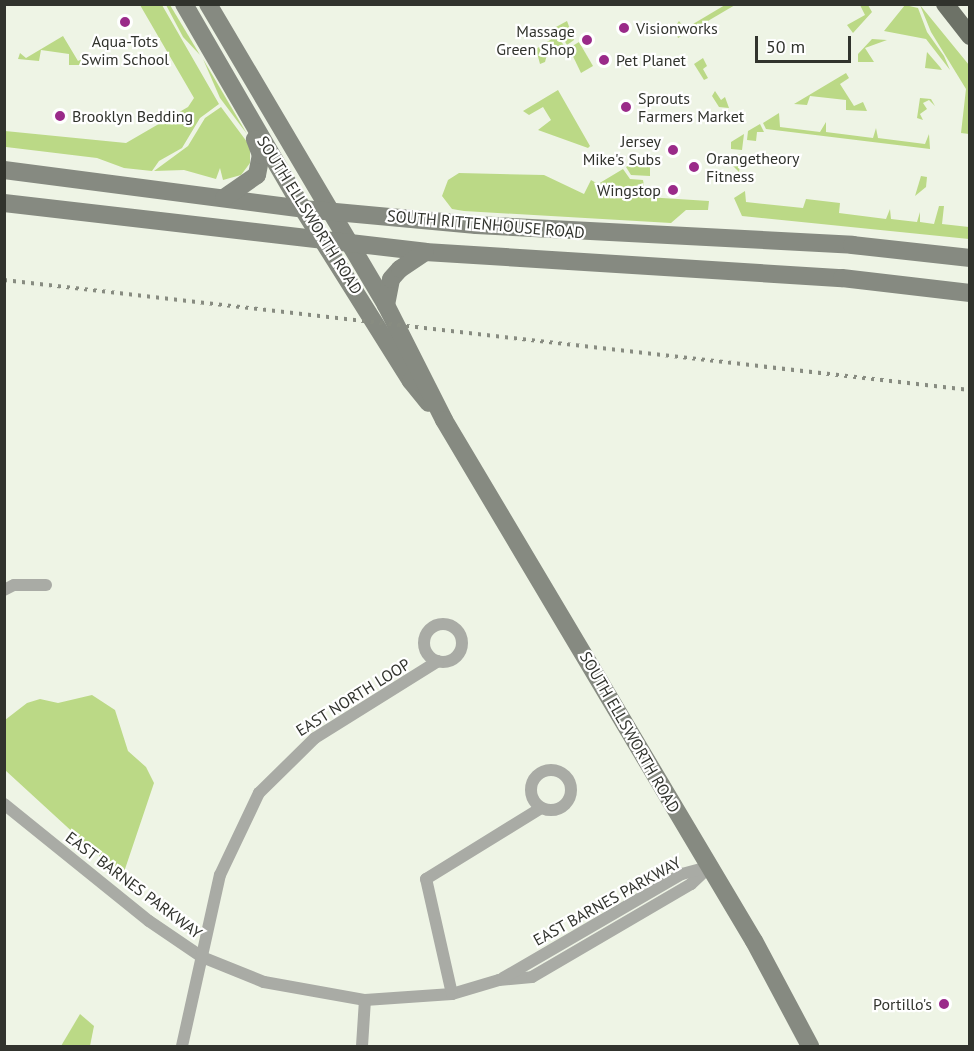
<!DOCTYPE html>
<html>
<head>
<meta charset="utf-8">
<style>
	body { margin:0 }
	#map { position:relative; width:974px; height:1051px; overflow:hidden; background:#eef4e5; font-family:"PT Sans",sans-serif }
	div>[style] { position:absolute }
	[style*='--x'] { left:calc(var(--x)*1px); top:calc(var(--y)*1px); width:calc(var(--w)*1px); rotate:calc(var(--a)*1deg) }
	.green>* { inset:0; background:#bbd986 }
	.street>* { height:12px; margin:-6px; padding:0 6px; transform-origin:6px; border-radius:6px; background:#a9aba5 }
	.street>.ring { margin:-6px; padding:0; box-sizing:content-box; background:none; border:12px solid #a9aba5; border-radius:50% }
	.secondary>* { height:18px; margin:-9px; padding:0 9px; transform-origin:9px; border-radius:9px; background:#868a81 }
	.primary>* { height:18px; margin:-9px; padding:0 9px; transform-origin:9px; border-radius:9px; background:#6d7267 }
	.rail>* { height:4px; margin-top:-2px; transform-origin:0; background:repeating-linear-gradient(90deg,#888c81 0 3px,transparent 0 9px) }
	.dots>* { width:16px; height:16px; translate:-50% -50%; box-sizing:border-box; border:3px solid #fff; border-radius:50% }
	span { translate:-50% -50%; white-space:nowrap; text-align:center; line-height:1.15; -webkit-text-stroke:4.5px #fff; paint-order:stroke }
	.poi-label { font-size:16px; color:#31332d }
	.left { translate:0 -50%; text-align:left }
	.right { translate:-100% -50%; text-align:right }
	.street-label { font-size:16px; color:#31332d }
	.frame { position:absolute; inset:0; border:6px solid #31332d; pointer-events:none }
	.scale { position:absolute; left:755px; top:36px; width:96px; height:27px; box-sizing:border-box; border:3px solid #31332d; border-top:0; padding-left:8px; font-size:18px; line-height:21px; white-space:nowrap; color:#31332d; -webkit-text-stroke:4px #fff; paint-order:stroke }
</style>
</head>
<body>
<div id="map">
	<div class="green">
		<div style="clip-path:polygon(140px 5px,162px 5px,219px 104px,200px 118px,182px 148px,159px 161px,152px 171px,124px 168px,97px 158px,6px 147px,5px 131px,126px 143px,188px 107px,194px 98px)"></div>
		<div style="clip-path:polygon(166px 5px,170px 5px,200px 55px,183px 37px)"></div>
		<div style="clip-path:polygon(725px 5px,735px 5px,696px 28px,693px 24px)"></div>
		<div style="clip-path:polygon(860px 5px,868px 5px,872px 12px,853px 33px,847px 25px,865px 15px)"></div>
		<div style="clip-path:polygon(905px 5px,918px 8px,927px 32px,944px 56px,950px 70px,926px 39px,884px 31px)"></div>
		<div style="clip-path:polygon(920px 5px,969px 65px,969px 134px,961px 133px,966px 89px,931px 32px)"></div>
		<div style="clip-path:polygon(567px 21px,574px 40px,567px 45px,556px 27px)"></div>
		<div style="clip-path:polygon(679px 21px,685px 29px,690px 26px,692px 30px,678px 38px,674px 28px)"></div>
		<div style="clip-path:polygon(558px 35px,565px 48px,550px 44px,545px 62px,540px 64px,536px 49px)"></div>
		<div style="clip-path:polygon(63px 36px,78px 61px,88px 56px,87px 65px,69px 65px,69px 54px,41px 50px,39px 61px,18px 59px,20px 53px,26px 58px)"></div>
		<div style="clip-path:polygon(872px 39px,887px 40px,865px 48px,874px 62px,858px 62px,858px 54px)"></div>
		<div style="clip-path:polygon(579px 42px,593px 66px,581px 73px,569px 48px)"></div>
		<div style="clip-path:polygon(927px 52px,940px 67px,942px 70px,925px 68px)"></div>
		<div style="clip-path:polygon(703px 58px,707px 66px,703px 69px,708px 78px,704px 80px,694px 64px)"></div>
		<div style="clip-path:polygon(203px 59px,247px 134px,220px 98px)"></div>
		<div style="clip-path:polygon(846px 73px,849px 78px,840px 84px,854px 106px,863px 102px,867px 111px,846px 110px,846px 100px,810px 96px,807px 105px,794px 104px)"></div>
		<div style="clip-path:polygon(558px 90px,590px 146px,588px 148px,538px 130px,551px 120px,543px 107px,529px 115px,523px 111px)"></div>
		<div style="clip-path:polygon(715px 91px,721px 100px,725px 97px,729px 108px,719px 107px,712px 96px)"></div>
		<div style="clip-path:polygon(920px 98px,931px 99px,935px 106px,929px 100px,923px 103px,927px 109px,920px 114px,923px 120px,917px 118px)"></div>
		<div style="clip-path:polygon(221px 107px,250px 146px,250px 163px,241px 175px,223px 180px,220px 168px,216px 179px,184px 170px,154px 171px,188px 146px,205px 118px)"></div>
		<div style="clip-path:polygon(779px 113px,780px 127px,820px 132px,826px 122px,826px 132px,873px 138px,876px 128px,878px 138px,925px 144px,929px 134px,930px 149px,766px 129px,763px 123px)"></div>
		<div style="clip-path:polygon(760px 124px,764px 132px,757px 132px,756px 141px,747px 140px,748px 131px)"></div>
		<div style="clip-path:polygon(744px 134px,742px 150px,731px 149px,731px 142px)"></div>
		<div style="clip-path:polygon(650px 153px,650px 176px,631px 175px,626px 167px)"></div>
		<div style="clip-path:polygon(731px 154px,742px 155px,739px 172px,733px 166px)"></div>
		<div style="clip-path:polygon(623px 169px,630px 179px,643px 180px,646px 197px,709px 201px,708px 210px,686px 210px,671px 223px,464px 211px,452px 209px,442px 196px,448px 180px,459px 173px,544px 175px,584px 194px,591px 180px,598px 184px)"></div>
		<div style="clip-path:polygon(921px 176px,927px 177px,926px 187px,915px 196px)"></div>
		<div style="clip-path:polygon(745px 191px,746px 202px,803px 208px,806px 199px,840px 203px,839px 213px,886px 219px,890px 209px,891px 219px,917px 222px,920px 212px,920px 222px,934px 224px,939px 206px,944px 206px,942px 224px,969px 227px,969px 239px,742px 216px,734px 198px)"></div>
		<div style="clip-path:polygon(92px 695px,115px 710px,128px 751px,146px 767px,154px 783px,124px 872px,102px 859px,5px 770px,5px 720px,27px 703px,40px 699px,58px 703px)"></div>
		<div style="clip-path:polygon(80px 1014px,94px 1026px,90px 1046px,61px 1046px)"></div>
	</div>
	<div class="street">
		<div style="--x:4;--y:590;--w:11;--a:-27"></div>
		<div style="--x:14;--y:585;--w:32;--a:0"></div>
		<div class="ring" style="left:424px;top:624px;width:26px;height:26px"></div>
		<div class="ring" style="left:531px;top:770px;width:28px;height:28px"></div>
		<div style="--x:4;--y:804;--w:186;--a:38.9"></div>
		<div style="--x:149;--y:921;--w:64;--a:34.2"></div>
		<div style="--x:202;--y:957;--w:67;--a:22"></div>
		<div style="--x:264;--y:982;--w:103;--a:10.1"></div>
		<div style="--x:365;--y:1000;--w:87;--a:-3.9"></div>
		<div style="--x:452;--y:994;--w:49;--a:-16.6"></div>
		<div style="--x:499;--y:980;--w:33;--a:-5"></div>
		<div style="--x:532;--y:977;--w:184;--a:-30.3"></div>
		<div style="--x:691;--y:884;--w:25;--a:-43"></div>
		<div style="--x:503;--y:978;--w:207;--a:-30.2"></div>
		<div style="--x:682;--y:874;--w:27;--a:-15"></div>
		<div style="--x:452;--y:994;--w:118;--a:-102.7"></div>
		<div style="--x:426;--y:879;--w:135;--a:-31.7"></div>
		<div style="--x:182;--y:1046;--w:175;--a:-77.5"></div>
		<div style="--x:220;--y:875;--w:91;--a:-64.6"></div>
		<div style="--x:259;--y:793;--w:78;--a:-44.5"></div>
		<div style="--x:315;--y:738;--w:145;--a:-32"></div>
		<div style="--x:362;--y:1046;--w:46;--a:-86.3"></div>
	</div>
	<div class="secondary">
		<div style="--x:184;--y:4;--w:237;--a:59.9"></div>
		<div style="--x:303;--y:209;--w:203;--a:57.9"></div>
		<div style="--x:411;--y:381;--w:28;--a:51"></div>
		<div style="--x:208;--y:4;--w:350;--a:59.4"></div>
		<div style="--x:386;--y:305;--w:129;--a:63.2"></div>
		<div style="--x:444;--y:420;--w:606;--a:59.25"></div>
		<div style="--x:754;--y:941;--w:119;--a:61.9"></div>
		<div style="--x:4;--y:170;--w:302;--a:7.4"></div>
		<div style="--x:303;--y:209;--w:174;--a:5.3"></div>
		<div style="--x:476;--y:225;--w:377;--a:3"></div>
		<div style="--x:852;--y:245;--w:119;--a:6.3"></div>
		<div style="--x:224;--y:198;--w:40;--a:-34.9"></div>
		<div style="--x:257;--y:175;--w:20;--a:-79"></div>
		<div style="--x:261;--y:155;--w:17;--a:-111"></div>
		<div style="--x:4;--y:203;--w:424;--a:6.6"></div>
		<div style="--x:425;--y:252;--w:418;--a:3.6"></div>
		<div style="--x:842;--y:278;--w:129;--a:6.7"></div>
		<div style="--x:386;--y:305;--w:26;--a:-79"></div>
		<div style="--x:391;--y:279;--w:13;--a:-48"></div>
		<div style="--x:400;--y:269;--w:30;--a:-34"></div>
	</div>
	<div class="primary">
		<div style="--x:945;--y:4;--w:41;--a:52"></div>
	</div>
	<div class="rail">
		<div style="--x:4;--y:280;--w:972;--a:6.5"></div>
	</div>
	<div class="dots">
		<div style="left:125px;top:22px;background:#9a2a89"></div>
		<div style="left:624px;top:28px;background:#9a2a89"></div>
		<div style="left:587px;top:40px;background:#9a2a89"></div>
		<div style="left:604px;top:60px;background:#9a2a89"></div>
		<div style="left:626px;top:107px;background:#9a2a89"></div>
		<div style="left:60px;top:116px;background:#9a2a89"></div>
		<div style="left:673px;top:150px;background:#9a2a89"></div>
		<div style="left:694px;top:167px;background:#9a2a89"></div>
		<div style="left:673px;top:190px;background:#9a2a89"></div>
		<div style="left:944px;top:1004px;background:#9a2a89"></div>
	</div>
	<div class="poi-label">
		<span class="left" style="left:636px;top:28px">Visionworks</span>
		<span class="right" style="left:575px;top:40px">Massage<br>Green Shop</span>
		<span style="left:125px;top:50px">Aqua-Tots<br>Swim School</span>
		<span class="left" style="left:616px;top:60px">Pet Planet</span>
		<span class="left" style="left:638px;top:107px">Sprouts<br>Farmers Market</span>
		<span class="left" style="left:72px;top:116px">Brooklyn Bedding</span>
		<span class="right" style="left:661px;top:150px">Jersey<br>Mike's Subs</span>
		<span class="left" style="left:706px;top:167px">Orangetheory<br>Fitness</span>
		<span class="right" style="left:661px;top:190px">Wingstop</span>
		<span class="right" style="left:932px;top:1004px">Portillo's</span>
	</div>
	<div class="street-label">
		<span style="left:310px;top:215px;rotate:58deg">SOUTH ELLSWORTH ROAD</span>
		<span style="left:486px;top:224px;rotate:5deg">SOUTH RITTENHOUSE ROAD</span>
		<span style="left:353px;top:697px;rotate:-32deg">EAST NORTH LOOP</span>
		<span style="left:630px;top:732px;rotate:60deg">SOUTH ELLSWORTH ROAD</span>
		<span style="left:134px;top:885px;rotate:37deg">EAST BARNES PARKWAY</span>
		<span style="left:607px;top:901px;rotate:-29deg">EAST BARNES PARKWAY</span>
	</div>
	<div class="frame"></div>
	<div class="scale">50 m</div>
</div>
</body>
</html>
